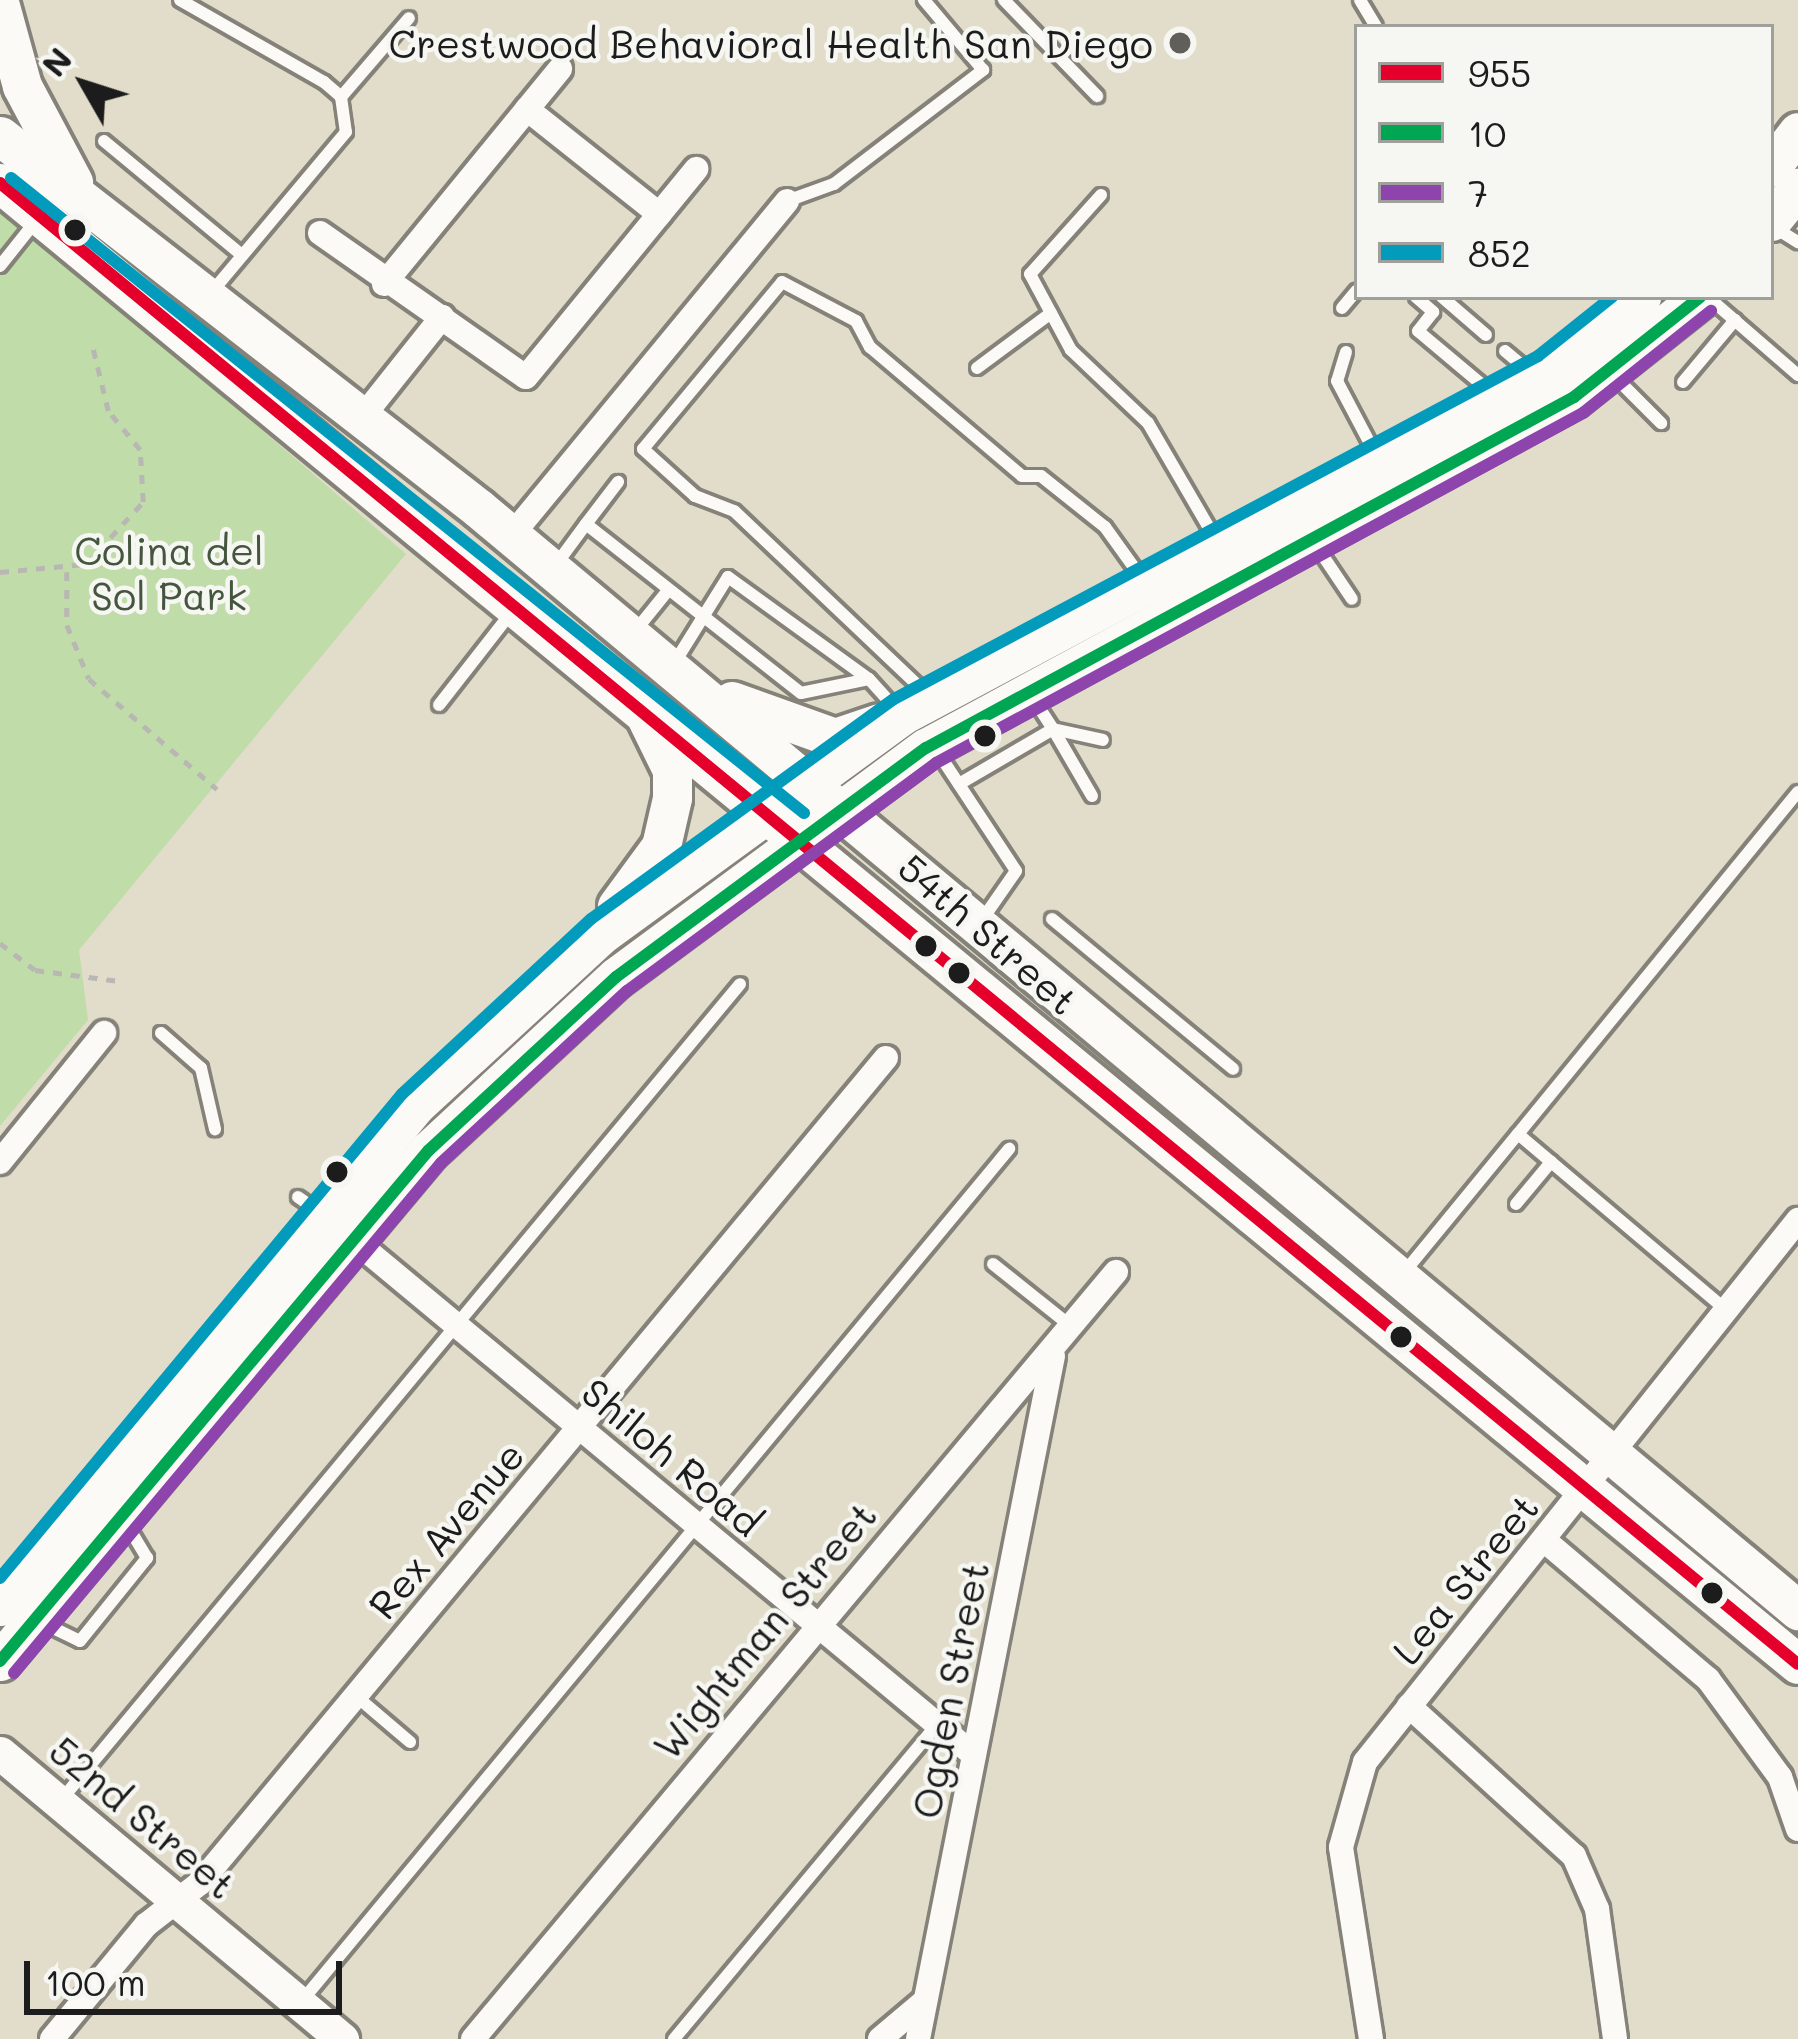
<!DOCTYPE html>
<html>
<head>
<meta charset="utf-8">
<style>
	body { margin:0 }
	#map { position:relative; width:1798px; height:2039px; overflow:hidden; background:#e2dcca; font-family:Mali,sans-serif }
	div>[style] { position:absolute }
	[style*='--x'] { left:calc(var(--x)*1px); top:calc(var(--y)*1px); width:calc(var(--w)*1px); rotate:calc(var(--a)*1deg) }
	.green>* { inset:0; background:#c0dca9 }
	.path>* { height:4.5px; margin-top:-2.25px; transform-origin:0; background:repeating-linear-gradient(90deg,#b8b7b3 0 9px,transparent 0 18px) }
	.roads { filter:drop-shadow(3px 0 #858279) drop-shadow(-3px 0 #858279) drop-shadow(0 3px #858279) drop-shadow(0 -3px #858279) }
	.lane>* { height:12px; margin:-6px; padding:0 6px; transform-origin:6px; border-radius:6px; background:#fbfaf7 }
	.street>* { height:24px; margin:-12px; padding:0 12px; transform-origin:12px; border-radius:12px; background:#fbfaf7 }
	.secondary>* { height:33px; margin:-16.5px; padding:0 16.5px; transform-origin:16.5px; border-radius:16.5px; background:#fbfaf7 }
	.primary>* { height:39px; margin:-19.5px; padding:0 19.5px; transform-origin:19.5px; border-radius:19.5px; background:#fbfaf7 }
	.bus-1>* { height:12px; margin:-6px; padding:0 6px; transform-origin:6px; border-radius:6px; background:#e4002b }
	.bus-2>* { height:12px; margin:-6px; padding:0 6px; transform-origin:6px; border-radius:6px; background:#00a651 }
	.bus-3>* { height:12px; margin:-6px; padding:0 6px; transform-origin:6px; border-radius:6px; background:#8e44ad }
	.bus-4>* { height:12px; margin:-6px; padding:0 6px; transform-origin:6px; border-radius:6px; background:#039bbc }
	.dots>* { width:33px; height:33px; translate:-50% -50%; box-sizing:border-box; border:6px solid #f6f6f2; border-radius:50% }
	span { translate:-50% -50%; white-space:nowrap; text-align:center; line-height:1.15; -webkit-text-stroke:9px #f6f6f2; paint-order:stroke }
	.poi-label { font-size:39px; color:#1c1c1c }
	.right { translate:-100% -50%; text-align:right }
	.park-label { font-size:39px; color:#45563e }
	.street-label { font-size:39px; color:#1c1c1c }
	.legend { position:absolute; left:1354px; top:24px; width:420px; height:276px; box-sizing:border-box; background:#f6f6f2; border:3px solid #9f9f9c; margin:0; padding:15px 21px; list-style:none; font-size:36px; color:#1c1c1c }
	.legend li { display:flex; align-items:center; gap:24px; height:60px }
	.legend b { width:60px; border:3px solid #9f9f9c }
	.north { position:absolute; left:24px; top:24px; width:120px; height:120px; -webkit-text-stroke:9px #f6f6f2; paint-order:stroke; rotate:309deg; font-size:33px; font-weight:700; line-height:48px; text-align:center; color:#1c1c1c }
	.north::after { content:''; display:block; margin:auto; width:42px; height:54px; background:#1c1c1c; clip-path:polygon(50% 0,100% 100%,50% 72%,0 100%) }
	.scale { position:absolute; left:24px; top:1961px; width:318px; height:54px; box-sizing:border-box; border:6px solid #1c1c1c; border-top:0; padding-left:15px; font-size:36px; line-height:42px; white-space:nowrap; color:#1c1c1c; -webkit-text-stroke:9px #f6f6f2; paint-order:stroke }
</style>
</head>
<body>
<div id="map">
	<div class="green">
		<div style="clip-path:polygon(0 204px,406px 554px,79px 950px,88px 1020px,0 1126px)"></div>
	</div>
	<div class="path">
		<div style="--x:0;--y:572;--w:86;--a:-5.3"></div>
		<div style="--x:86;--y:564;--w:84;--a:-47.4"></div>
		<div style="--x:143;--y:502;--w:52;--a:-93.3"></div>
		<div style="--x:140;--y:450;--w:50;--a:-129.4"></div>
		<div style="--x:108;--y:411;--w:64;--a:-103.6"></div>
		<div style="--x:67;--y:572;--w:53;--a:90"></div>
		<div style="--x:67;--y:625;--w:58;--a:67.8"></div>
		<div style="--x:89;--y:679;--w:169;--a:40.7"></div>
		<div style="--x:0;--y:943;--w:44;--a:37.6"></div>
		<div style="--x:35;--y:970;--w:85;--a:7.5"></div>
	</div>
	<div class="roads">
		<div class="lane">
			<div style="--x:180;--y:0;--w:166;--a:29.7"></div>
			<div style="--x:324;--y:82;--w:23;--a:41"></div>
			<div style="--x:341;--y:97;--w:35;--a:82"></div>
			<div style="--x:346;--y:132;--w:213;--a:130"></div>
			<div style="--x:1004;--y:0;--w:134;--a:45.9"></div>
			<div style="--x:1360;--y:0;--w:31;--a:59"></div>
			<div style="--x:341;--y:97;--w:104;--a:-49.3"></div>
			<div style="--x:104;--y:141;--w:179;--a:39.6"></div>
			<div style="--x:1101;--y:195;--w:106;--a:131.9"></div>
			<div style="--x:1030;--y:274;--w:86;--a:61.7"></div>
			<div style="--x:1071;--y:350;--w:106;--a:43.5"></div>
			<div style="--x:1148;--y:423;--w:135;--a:59.8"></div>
			<div style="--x:787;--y:201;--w:50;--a:-19.9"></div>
			<div style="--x:834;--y:184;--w:188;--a:-37.4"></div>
			<div style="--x:983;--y:70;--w:92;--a:-130.1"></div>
			<div style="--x:1772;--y:226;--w:31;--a:32"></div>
			<div style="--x:0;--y:266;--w:56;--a:-51.5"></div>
			<div style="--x:1416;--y:297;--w:23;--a:41"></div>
			<div style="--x:1433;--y:312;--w:24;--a:128"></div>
			<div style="--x:1418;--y:331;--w:97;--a:40"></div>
			<div style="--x:1442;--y:297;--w:58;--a:40.8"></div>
			<div style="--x:1709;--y:298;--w:118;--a:40.9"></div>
			<div style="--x:1342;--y:308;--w:23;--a:-50"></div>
			<div style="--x:1505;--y:351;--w:34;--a:40"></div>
			<div style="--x:1346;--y:352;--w:30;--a:107"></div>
			<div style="--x:1337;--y:381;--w:84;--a:62.2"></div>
			<div style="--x:977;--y:368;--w:92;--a:-36.6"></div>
			<div style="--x:1611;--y:373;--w:71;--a:45"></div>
			<div style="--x:1683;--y:382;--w:81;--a:-50"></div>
			<div style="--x:586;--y:524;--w:53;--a:-52.7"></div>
			<div style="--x:1315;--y:544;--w:66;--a:56.1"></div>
			<div style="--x:555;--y:566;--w:52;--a:-53.6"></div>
			<div style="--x:586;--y:524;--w:273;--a:38.2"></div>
			<div style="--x:801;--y:693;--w:69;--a:-11.6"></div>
			<div style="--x:869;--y:679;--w:42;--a:47.9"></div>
			<div style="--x:636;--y:630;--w:46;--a:-51.1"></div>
			<div style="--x:675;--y:662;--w:100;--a:-58.1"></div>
			<div style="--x:728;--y:577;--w:174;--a:35.9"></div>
			<div style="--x:927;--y:694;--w:266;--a:-136.5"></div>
			<div style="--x:734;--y:511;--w:42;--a:-159"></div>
			<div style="--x:695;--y:496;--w:70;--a:-137.9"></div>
			<div style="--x:643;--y:449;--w:217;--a:-50.2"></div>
			<div style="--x:782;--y:282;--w:84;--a:27.8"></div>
			<div style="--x:856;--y:321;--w:30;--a:62"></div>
			<div style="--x:870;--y:347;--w:199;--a:40.3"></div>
			<div style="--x:1022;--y:476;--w:19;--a:0"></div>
			<div style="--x:1041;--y:476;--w:82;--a:38.6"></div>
			<div style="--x:1105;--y:527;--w:65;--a:54.4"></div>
			<div style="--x:439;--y:705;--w:115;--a:-52"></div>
			<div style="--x:935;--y:748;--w:147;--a:56.6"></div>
			<div style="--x:1016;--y:871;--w:60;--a:124.8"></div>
			<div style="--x:959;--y:784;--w:109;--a:-30.3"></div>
			<div style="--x:1053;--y:729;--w:40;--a:-122.9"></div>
			<div style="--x:1092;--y:796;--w:78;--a:-120.2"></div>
			<div style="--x:1053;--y:729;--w:51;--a:12.4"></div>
			<div style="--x:1052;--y:919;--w:235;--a:39.6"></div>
			<div style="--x:161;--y:1033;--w:53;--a:41.2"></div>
			<div style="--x:201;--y:1068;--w:63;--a:77.1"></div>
			<div style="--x:1518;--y:1134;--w:442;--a:-50.7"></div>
			<div style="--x:298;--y:1197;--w:24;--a:35"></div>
			<div style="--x:1516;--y:1204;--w:55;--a:-50.2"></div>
			<div style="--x:993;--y:1264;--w:101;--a:38.6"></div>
			<div style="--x:1402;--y:1275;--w:183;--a:-50.6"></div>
			<div style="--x:1518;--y:1134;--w:272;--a:40.2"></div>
			<div style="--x:41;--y:1622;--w:43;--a:26"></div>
			<div style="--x:80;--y:1641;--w:107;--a:-51.1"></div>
			<div style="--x:147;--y:1558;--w:41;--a:-121"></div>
			<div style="--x:356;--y:1696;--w:71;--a:40.4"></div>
			<div style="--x:62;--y:1799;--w:1060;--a:-50.24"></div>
			<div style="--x:301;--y:2002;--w:1109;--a:-50.31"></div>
			<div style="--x:674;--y:2039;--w:410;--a:-50.1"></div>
		</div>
		<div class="street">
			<div style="--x:527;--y:109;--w:169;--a:38.5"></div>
			<div style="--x:320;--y:233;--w:251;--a:35"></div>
			<div style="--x:526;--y:377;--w:269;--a:-50.7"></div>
			<div style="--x:384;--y:284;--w:278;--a:-50.7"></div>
			<div style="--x:360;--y:420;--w:132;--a:-51.5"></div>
			<div style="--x:511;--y:536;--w:434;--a:-50.5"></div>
			<div style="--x:0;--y:1162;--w:166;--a:-51.1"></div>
			<div style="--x:343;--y:1231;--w:820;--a:39.71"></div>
			<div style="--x:1544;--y:1540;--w:215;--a:40.3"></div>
			<div style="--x:1708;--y:1679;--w:122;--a:53.7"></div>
			<div style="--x:1780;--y:1777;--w:55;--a:70.9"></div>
			<div style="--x:1409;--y:1706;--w:223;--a:42.3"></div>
			<div style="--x:1574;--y:1856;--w:58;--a:66.5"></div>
			<div style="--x:1597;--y:1909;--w:131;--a:82.1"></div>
			<div style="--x:52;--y:2039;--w:148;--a:-50.5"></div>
			<div style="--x:146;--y:1925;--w:68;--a:-37.9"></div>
			<div style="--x:200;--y:1883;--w:1073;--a:-50.26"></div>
			<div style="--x:473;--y:2039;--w:1001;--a:-50.03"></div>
			<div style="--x:880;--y:2039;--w:59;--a:-40.2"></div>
			<div style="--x:918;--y:2039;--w:696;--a:-78.82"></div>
			<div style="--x:1371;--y:2039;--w:194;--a:-98.9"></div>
			<div style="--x:1341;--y:1847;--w:88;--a:-74.2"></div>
			<div style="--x:1365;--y:1762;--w:694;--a:-51.38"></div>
		</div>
		<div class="secondary">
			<div style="--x:0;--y:1753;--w:446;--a:39.9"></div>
		</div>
		<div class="primary">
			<div style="--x:0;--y:6;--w:83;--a:74.6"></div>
			<div style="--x:22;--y:86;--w:109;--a:62"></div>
			<div style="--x:0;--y:136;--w:606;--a:37.89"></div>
			<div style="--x:478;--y:508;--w:1720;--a:39.86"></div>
			<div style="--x:1771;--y:167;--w:44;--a:-52.4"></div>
			<div style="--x:0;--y:183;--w:2329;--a:39.48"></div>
			<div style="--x:1771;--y:221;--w:43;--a:-50.7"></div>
			<div style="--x:732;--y:701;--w:109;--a:19.8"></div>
			<div style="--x:835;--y:738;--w:46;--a:-18.8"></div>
			<div style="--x:617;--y:906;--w:74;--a:-53.7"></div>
			<div style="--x:661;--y:846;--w:49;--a:-77.1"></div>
			<div style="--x:672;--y:798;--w:28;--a:-90"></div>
			<div style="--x:672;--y:770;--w:59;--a:-116.1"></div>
			<div style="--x:0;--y:1606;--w:651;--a:-50.3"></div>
			<div style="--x:416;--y:1105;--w:253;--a:-42.6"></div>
			<div style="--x:602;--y:934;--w:371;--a:-36.1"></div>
			<div style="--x:902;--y:715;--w:732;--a:-28.04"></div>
			<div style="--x:1548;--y:371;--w:119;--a:-38.5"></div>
			<div style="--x:0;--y:1661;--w:666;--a:-50"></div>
			<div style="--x:428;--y:1151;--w:256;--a:-42.8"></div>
			<div style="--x:616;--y:977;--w:385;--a:-36.5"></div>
			<div style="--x:926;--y:748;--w:737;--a:-28.44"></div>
			<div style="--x:1574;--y:397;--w:161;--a:-38.4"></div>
		</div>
	</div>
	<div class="bus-1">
		<div style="--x:0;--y:183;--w:2329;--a:39.48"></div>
	</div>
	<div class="bus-2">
		<div style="--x:0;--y:1661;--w:666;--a:-50"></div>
		<div style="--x:428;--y:1151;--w:256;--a:-42.8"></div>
		<div style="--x:616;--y:977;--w:385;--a:-36.5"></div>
		<div style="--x:926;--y:748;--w:737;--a:-28.44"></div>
		<div style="--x:1574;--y:397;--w:161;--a:-38.4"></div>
	</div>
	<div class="bus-3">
		<div style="--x:14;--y:1673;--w:665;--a:-50.06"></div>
		<div style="--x:441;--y:1163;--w:253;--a:-42.8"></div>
		<div style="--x:627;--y:991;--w:384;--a:-36.4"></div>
		<div style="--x:936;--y:763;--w:736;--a:-28.41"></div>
		<div style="--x:1583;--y:413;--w:164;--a:-38.6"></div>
	</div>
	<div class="bus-4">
		<div style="--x:11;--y:178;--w:1016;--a:38.69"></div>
		<div style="--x:0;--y:1578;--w:629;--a:-50.29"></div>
		<div style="--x:402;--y:1094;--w:258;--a:-42.8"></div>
		<div style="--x:591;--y:919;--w:374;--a:-36"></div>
		<div style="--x:894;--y:699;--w:730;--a:-28.04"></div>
		<div style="--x:1538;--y:356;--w:95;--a:-38.6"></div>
	</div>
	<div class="dots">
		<div style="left:1180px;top:43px;background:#615f59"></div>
		<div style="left:75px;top:230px;background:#1c1c1c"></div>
		<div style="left:985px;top:736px;background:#1c1c1c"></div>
		<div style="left:926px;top:946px;background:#1c1c1c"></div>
		<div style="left:959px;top:973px;background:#1c1c1c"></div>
		<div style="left:337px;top:1172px;background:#1c1c1c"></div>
		<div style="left:1401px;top:1337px;background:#1c1c1c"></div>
		<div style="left:1712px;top:1593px;background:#1c1c1c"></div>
	</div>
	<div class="poi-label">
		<span class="right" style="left:1153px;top:43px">Crestwood Behavioral Health San Diego</span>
	</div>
	<div class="park-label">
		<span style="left:169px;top:573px">Colina del<br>Sol Park</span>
	</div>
	<div class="street-label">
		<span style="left:988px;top:934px;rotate:41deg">54th Street</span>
		<span style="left:672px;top:1457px;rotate:40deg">Shiloh Road</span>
		<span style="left:446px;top:1530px;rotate:-50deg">Rex Avenue</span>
		<span style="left:1465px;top:1579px;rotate:-51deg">Lea Street</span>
		<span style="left:764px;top:1630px;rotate:-50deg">Wightman Street</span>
		<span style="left:950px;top:1690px;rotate:-79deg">Ogden Street</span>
		<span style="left:143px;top:1817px;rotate:40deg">52nd Street</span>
	</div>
	<ul class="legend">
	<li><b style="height:15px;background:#e4002b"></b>955</li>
	<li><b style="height:15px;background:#00a651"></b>10</li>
	<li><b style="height:15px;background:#8e44ad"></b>7</li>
	<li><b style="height:15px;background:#039bbc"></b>852</li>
	</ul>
	<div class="north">N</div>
	<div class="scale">100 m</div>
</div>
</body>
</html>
